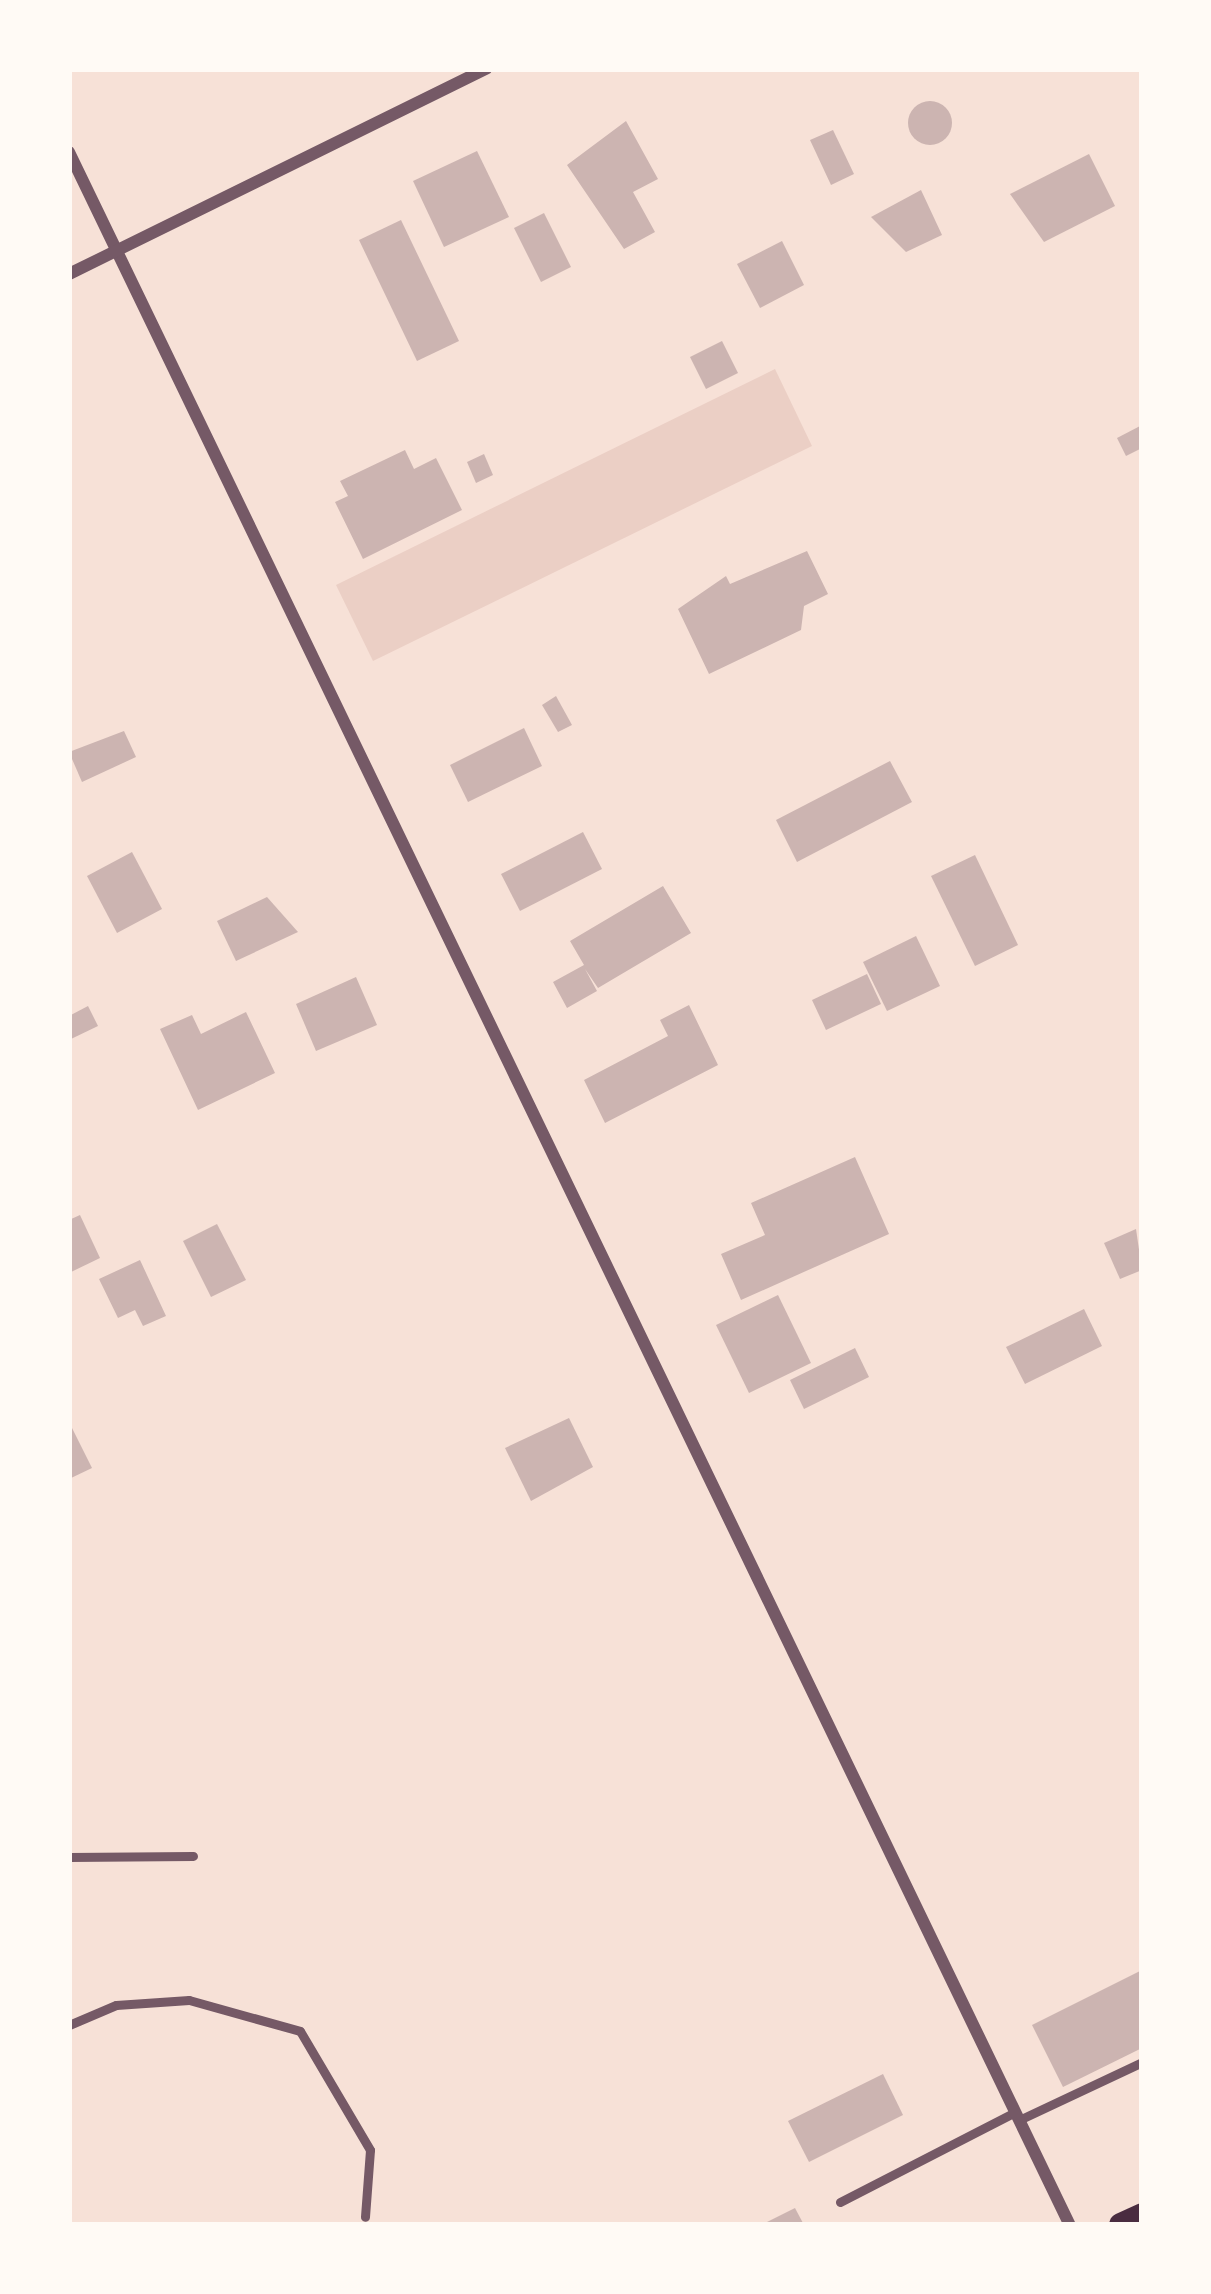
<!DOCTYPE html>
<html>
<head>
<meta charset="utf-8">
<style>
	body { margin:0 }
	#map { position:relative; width:1211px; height:2294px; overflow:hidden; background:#f7e1d7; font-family:Inter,sans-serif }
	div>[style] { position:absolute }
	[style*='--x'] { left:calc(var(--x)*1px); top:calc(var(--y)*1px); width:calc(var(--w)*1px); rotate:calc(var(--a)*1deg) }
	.green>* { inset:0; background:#ebcfc5 }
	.building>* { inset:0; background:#ccb4b1 }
	.round { border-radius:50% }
	.service>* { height:9px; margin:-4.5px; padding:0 4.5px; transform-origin:4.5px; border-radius:4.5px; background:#755966 }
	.minor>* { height:12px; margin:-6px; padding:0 6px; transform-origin:6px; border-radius:6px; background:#755966 }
	.secondary>* { height:24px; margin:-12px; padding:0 12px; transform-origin:12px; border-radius:12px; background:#4a2c40 }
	span { translate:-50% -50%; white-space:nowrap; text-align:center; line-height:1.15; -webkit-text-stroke:12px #fffaf5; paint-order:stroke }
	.frame { position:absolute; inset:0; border:72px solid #fffaf5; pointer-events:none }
</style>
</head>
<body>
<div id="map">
	<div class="green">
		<div style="clip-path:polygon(775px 369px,812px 446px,373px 661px,336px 585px)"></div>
	</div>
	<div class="building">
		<div class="round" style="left:908px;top:101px;width:44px;height:44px"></div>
		<div style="clip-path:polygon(626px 121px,658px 179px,633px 192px,655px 232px,624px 249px,567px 165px)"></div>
		<div style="clip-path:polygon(833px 130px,854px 174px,831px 185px,810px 140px)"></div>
		<div style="clip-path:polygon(477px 151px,509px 217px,444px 247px,413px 181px)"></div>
		<div style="clip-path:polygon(1089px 154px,1115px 206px,1044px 242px,1010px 194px)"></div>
		<div style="clip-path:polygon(921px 190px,942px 235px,906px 252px,871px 217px)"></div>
		<div style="clip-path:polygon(544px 213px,571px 267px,541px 282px,514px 228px)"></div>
		<div style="clip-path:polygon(401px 220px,459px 341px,417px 361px,359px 240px)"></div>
		<div style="clip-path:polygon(782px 241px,804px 285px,760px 308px,737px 264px)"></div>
		<div style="clip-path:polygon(722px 341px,738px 373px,706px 389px,690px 357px)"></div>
		<div style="clip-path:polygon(1142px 425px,1142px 448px,1126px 456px,1117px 438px)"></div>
		<div style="clip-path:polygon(405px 450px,414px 469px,436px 458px,462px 510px,363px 559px,335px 502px,348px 496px,340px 481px)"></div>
		<div style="clip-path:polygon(484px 454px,493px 475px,476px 483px,467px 462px)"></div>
		<div style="clip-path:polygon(807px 551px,828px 594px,804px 606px,801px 630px,709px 674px,678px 609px,726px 576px,730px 584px)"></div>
		<div style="clip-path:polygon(556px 696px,572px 725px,558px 732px,542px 705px)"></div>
		<div style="clip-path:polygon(524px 728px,542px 766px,468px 802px,450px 765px)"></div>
		<div style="clip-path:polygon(124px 731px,136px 757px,82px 782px,69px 752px)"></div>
		<div style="clip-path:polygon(890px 761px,912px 802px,797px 862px,776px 820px)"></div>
		<div style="clip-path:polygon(583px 832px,602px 869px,520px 911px,501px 874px)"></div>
		<div style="clip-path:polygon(132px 852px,162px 909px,117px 933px,87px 876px)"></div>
		<div style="clip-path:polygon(975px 855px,1018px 945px,975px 966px,931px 876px)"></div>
		<div style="clip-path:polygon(663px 886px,691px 933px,598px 988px,585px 969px,597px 991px,567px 1008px,553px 982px,584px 965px,570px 941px)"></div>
		<div style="clip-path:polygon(267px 897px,298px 932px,236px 961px,217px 921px)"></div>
		<div style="clip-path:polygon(916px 936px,940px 986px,887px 1011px,863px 962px)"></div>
		<div style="clip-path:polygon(867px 974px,881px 1004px,826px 1030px,812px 1000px)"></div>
		<div style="clip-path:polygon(356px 977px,377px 1025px,316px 1051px,296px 1004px)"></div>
		<div style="clip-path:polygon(689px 1005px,718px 1065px,605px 1123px,584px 1080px,668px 1036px,660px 1020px)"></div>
		<div style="clip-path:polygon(88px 1006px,98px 1026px,71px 1039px,69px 1016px)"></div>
		<div style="clip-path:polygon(246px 1012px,275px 1073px,198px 1110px,160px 1029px,192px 1015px,201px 1034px)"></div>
		<div style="clip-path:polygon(855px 1157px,889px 1234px,741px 1300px,721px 1254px,765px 1235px,751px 1203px)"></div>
		<div style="clip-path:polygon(80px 1215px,100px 1258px,69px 1273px,69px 1220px)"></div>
		<div style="clip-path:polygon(217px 1224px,246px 1280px,211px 1297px,183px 1241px)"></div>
		<div style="clip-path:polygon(1136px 1229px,1142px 1270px,1120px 1279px,1104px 1243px)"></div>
		<div style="clip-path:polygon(140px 1260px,166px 1316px,143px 1326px,135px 1310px,118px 1318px,99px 1279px)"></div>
		<div style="clip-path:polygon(778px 1295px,811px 1363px,749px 1393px,716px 1325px)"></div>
		<div style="clip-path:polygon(1084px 1309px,1102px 1346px,1025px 1384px,1006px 1347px)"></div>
		<div style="clip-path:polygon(855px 1348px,869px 1377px,804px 1409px,790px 1380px)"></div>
		<div style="clip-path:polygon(569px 1418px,593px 1467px,531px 1501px,505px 1448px)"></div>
		<div style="clip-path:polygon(69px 1422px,92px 1468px,69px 1479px)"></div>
		<div style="clip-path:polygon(1142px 1970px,1142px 2048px,1063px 2087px,1032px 2025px)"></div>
		<div style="clip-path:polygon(883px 2074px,903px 2115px,809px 2162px,788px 2121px)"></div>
		<div style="clip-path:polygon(795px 2208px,804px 2225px,761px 2225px)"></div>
	</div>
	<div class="service">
		<div style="--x:69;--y:1857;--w:124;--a:-0.5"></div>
		<div style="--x:69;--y:2025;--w:51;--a:-23.1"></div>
		<div style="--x:116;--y:2005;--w:73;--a:-3.9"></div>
		<div style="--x:189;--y:2000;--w:115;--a:15.6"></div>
		<div style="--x:300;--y:2031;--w:138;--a:59.5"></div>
		<div style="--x:370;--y:2150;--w:67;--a:94.3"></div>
		<div style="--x:1019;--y:2120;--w:136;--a:-25.2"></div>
		<div style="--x:840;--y:2202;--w:197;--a:-27.2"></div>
	</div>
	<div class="minor">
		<div style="--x:69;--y:152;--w:2302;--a:64.23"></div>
		<div style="--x:69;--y:274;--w:465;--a:-26.2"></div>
	</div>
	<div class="secondary">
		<div style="--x:1121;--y:2225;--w:23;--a:-25"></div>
	</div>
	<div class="frame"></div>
</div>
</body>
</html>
